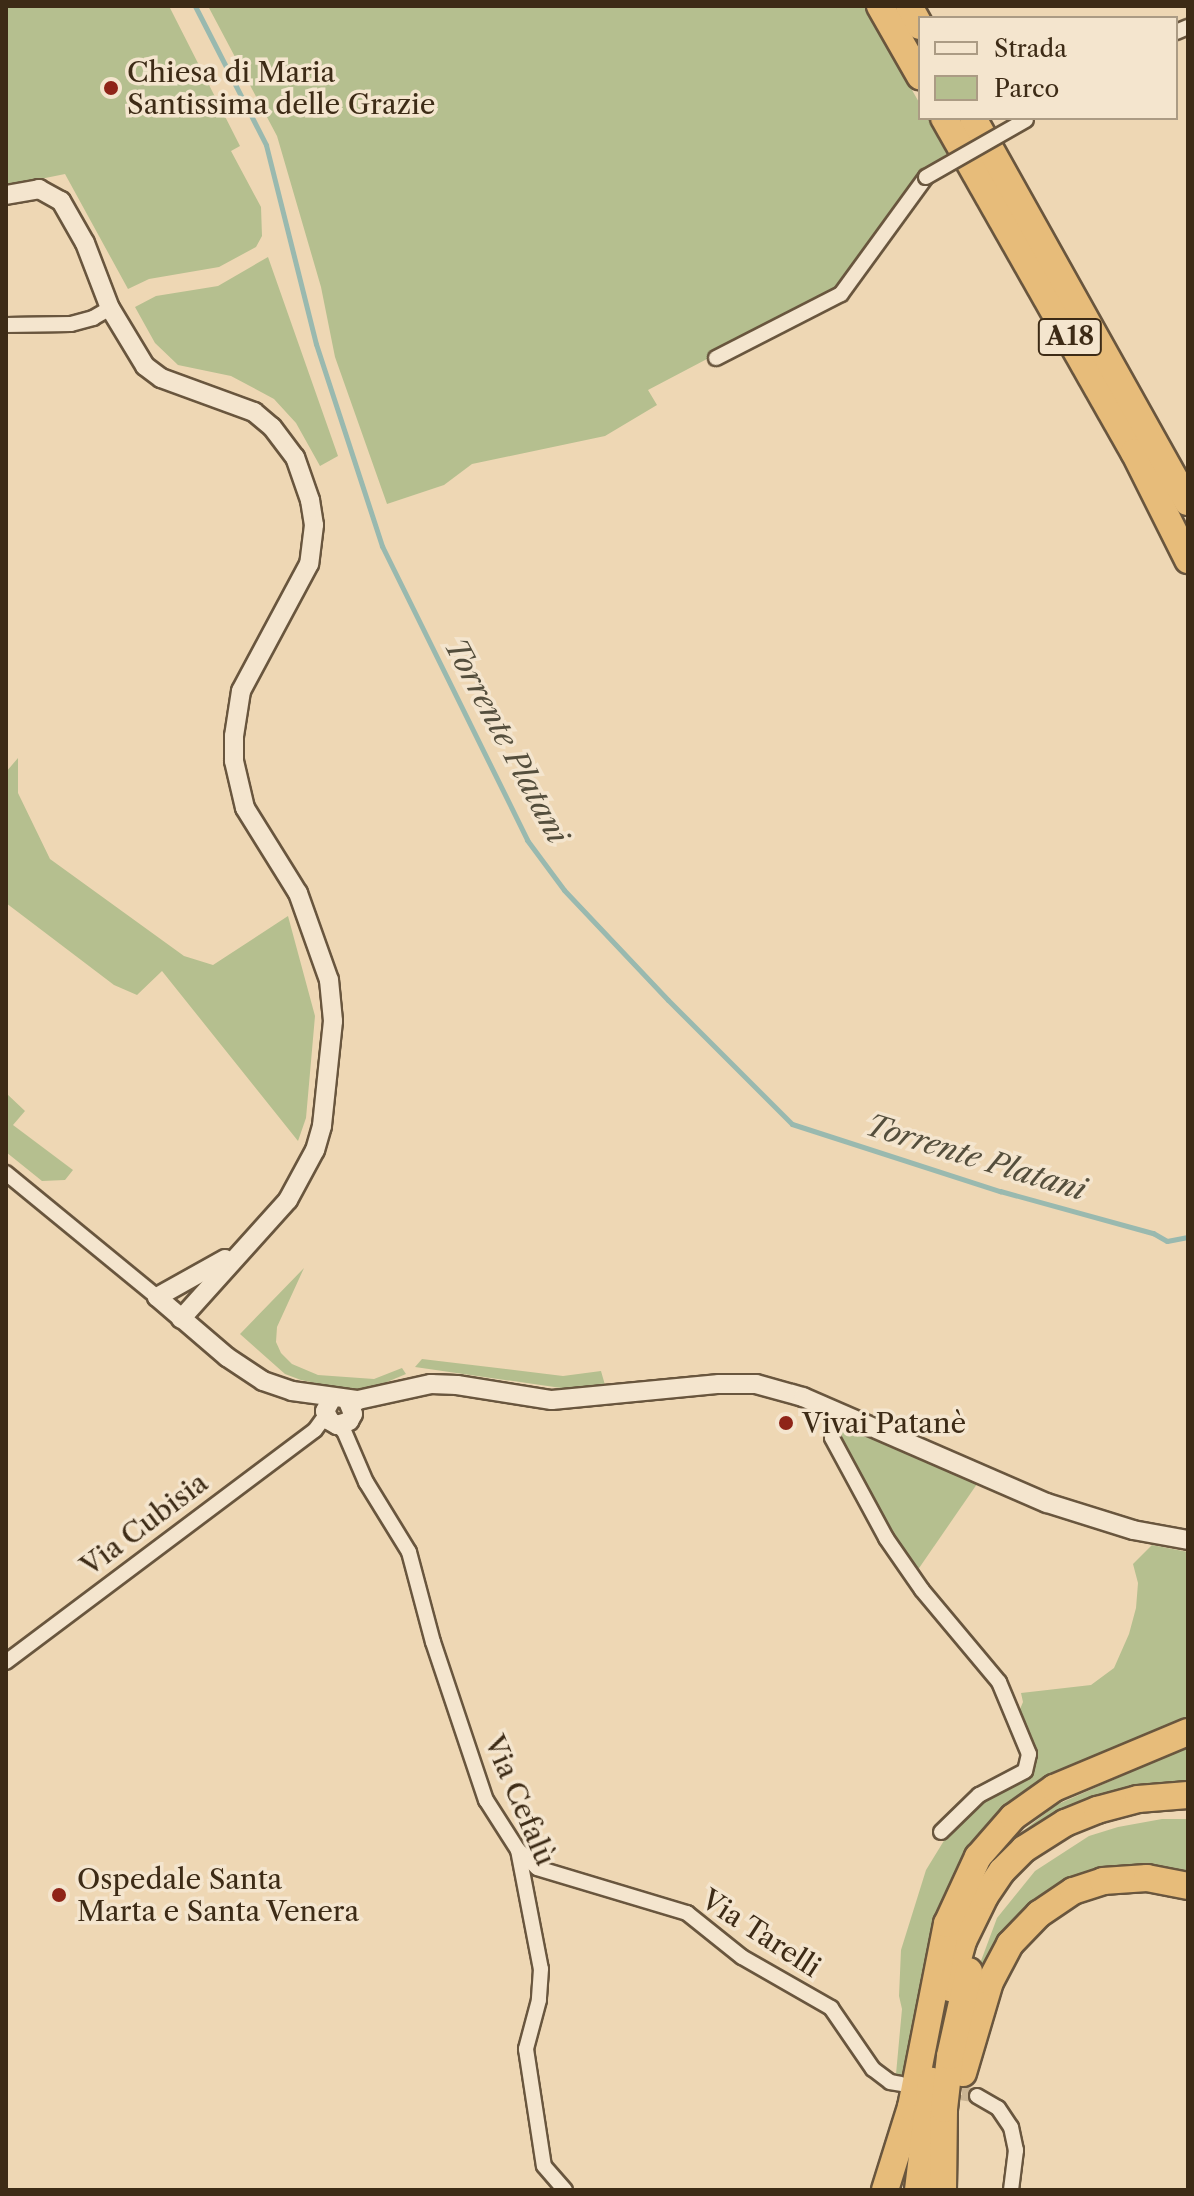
<!DOCTYPE html>
<html>
<head>
<meta charset="utf-8">
<style>
	body { margin:0 }
	#map { position:relative; width:1194px; height:2196px; overflow:hidden; background:#eed7b4; font-family:"Libre Caslon Text",serif }
	div>[style] { position:absolute }
	[style*='--x'] { left:calc(var(--x)*1px); top:calc(var(--y)*1px); width:calc(var(--w)*1px); rotate:calc(var(--a)*1deg) }
	.green>* { inset:0; background:#b5bf8f }
	.stream>* { height:5px; margin:-2.5px; padding:0 2.5px; transform-origin:2.5px; border-radius:2.5px; background:#99b9af }
	.minor-tunnel>* { height:14px; margin-top:-7px; transform-origin:0; background:repeating-linear-gradient(90deg,#cbb594 0 14px,transparent 0 21px) }
	.roads { filter:drop-shadow(2px 0 #69563e) drop-shadow(-2px 0 #69563e) drop-shadow(0 2px #69563e) drop-shadow(0 -2px #69563e) }
	.minor>* { height:14px; margin:-7px; padding:0 7px; transform-origin:7px; border-radius:7px; background:#f4e5ce }
	.tertiary>* { height:18px; margin:-9px; padding:0 9px; transform-origin:9px; border-radius:9px; background:#f4e5ce }
	.motorway>* { height:26px; margin:-13px; padding:0 13px; transform-origin:13px; border-radius:13px; background:#e7bc7a }
	.bridges { filter:drop-shadow(2px 0 #69563e) drop-shadow(-2px 0 #69563e) drop-shadow(0 2px #69563e) drop-shadow(0 -2px #69563e) }
	.minor-bridge>* { height:14px; margin:-7px; padding:0 7px; transform-origin:7px; border-radius:7px; background:#f4e5ce }
	.dots>* { width:22px; height:22px; translate:-50% -50%; box-sizing:border-box; border:4px solid #f4e5ce; border-radius:50% }
	span { translate:-50% -50%; white-space:nowrap; text-align:center; line-height:1.15; -webkit-text-stroke:7px #f4e5ce; paint-order:stroke }
	.shield-label span { padding:2px 6px; background:#f4e5ce; border:2px solid; border-radius:6px; -webkit-text-stroke-width:0 }
	.shield-label { font-size:26px; color:#3d2b16; font-weight:700 }
	.poi-label { font-size:28px; color:#3d2b16 }
	.left { translate:0 -50%; text-align:left }
	.street-label { font-size:28px; color:#3d2b16 }
	.water-label { font-size:30px; color:#544e3c; font-style:italic }
	.frame { position:absolute; inset:0; border:8px solid #3d2b16; pointer-events:none }
	.legend { position:absolute; left:918px; top:16px; width:260px; height:104px; box-sizing:border-box; background:#f4e5ce; border:2px solid #ab9b84; margin:0; padding:10px 14px; list-style:none; font-size:24px; color:#3d2b16 }
	.legend li { display:flex; align-items:center; gap:16px; height:40px }
	.legend b { width:40px; border:2px solid #ab9b84 }
</style>
</head>
<body>
<div id="map">
	<div class="green">
		<div style="clip-path:polygon(6px 6px,169px 6px,240px 146px,231px 151px,261px 207px,262px 236px,256px 247px,219px 267px,149px 279px,128px 289px,65px 174px,6px 186px)"></div>
		<div style="clip-path:polygon(208px 6px,864px 6px,920px 104px,920px 118px,928px 118px,948px 153px,915px 177px,838px 290px,648px 390px,657px 405px,605px 436px,472px 464px,444px 485px,387px 504px,335px 357px,321px 287px,277px 136px)"></div>
		<div style="clip-path:polygon(268px 257px,338px 456px,320px 466px,296px 423px,274px 399px,231px 376px,178px 365px,155px 343px,135px 307px,156px 296px,218px 286px)"></div>
		<div style="clip-path:polygon(18px 758px,18px 793px,50px 859px,184px 956px,213px 965px,288px 916px,315px 1016px,306px 1118px,298px 1141px,162px 971px,137px 995px,114px 985px,6px 903px,6px 772px)"></div>
		<div style="clip-path:polygon(6px 1093px,25px 1111px,13px 1125px,73px 1170px,65px 1180px,42px 1181px,6px 1152px)"></div>
		<div style="clip-path:polygon(304px 1268px,277px 1327px,276px 1342px,281px 1353px,292px 1364px,318px 1375px,374px 1379px,402px 1368px,406px 1374px,375px 1387px,354px 1391px,301px 1380px,285px 1374px,240px 1334px)"></div>
		<div style="clip-path:polygon(422px 1359px,563px 1376px,601px 1371px,605px 1385px,568px 1389px,415px 1367px)"></div>
		<div style="clip-path:polygon(844px 1426px,977px 1484px,915px 1574px,837px 1439px)"></div>
		<div style="clip-path:polygon(1152px 1545px,1188px 1552px,1188px 1724px,987px 1834px,905px 2076px,896px 2074px,902px 2009px,899px 1996px,901px 1950px,926px 1870px,956px 1821px,983px 1799px,1031px 1774px,1018px 1714px,1023px 1702px,1021px 1693px,1091px 1685px,1114px 1668px,1129px 1634px,1136px 1608px,1138px 1583px,1133px 1564px)"></div>
		<div style="clip-path:polygon(1188px 1747px,1188px 1791px,1126px 1797px,976px 1888px,999px 1850px,1056px 1805px)"></div>
		<div style="clip-path:polygon(1162px 1819px,1188px 1819px,1188px 1883px,1047px 1902px,972px 1985px,997px 1918px,1035px 1871px,1089px 1836px,1118px 1827px)"></div>
	</div>
	<div class="stream">
		<div style="--x:195;--y:6;--w:156;--a:62.9"></div>
		<div style="--x:266;--y:145;--w:205;--a:75.9"></div>
		<div style="--x:316;--y:344;--w:213;--a:71.9"></div>
		<div style="--x:382;--y:546;--w:328;--a:63.7"></div>
		<div style="--x:527;--y:840;--w:62;--a:53.5"></div>
		<div style="--x:564;--y:890;--w:151;--a:46.6"></div>
		<div style="--x:668;--y:1000;--w:175;--a:45"></div>
		<div style="--x:792;--y:1124;--w:219;--a:17.9"></div>
		<div style="--x:1000;--y:1191;--w:159;--a:15.4"></div>
		<div style="--x:1153;--y:1233;--w:16;--a:30"></div>
		<div style="--x:1167;--y:1241;--w:21;--a:-11"></div>
	</div>
	<div class="minor-tunnel">
		<div style="--x:941;--y:2090;--w:36;--a:9"></div>
	</div>
	<div class="roads">
		<div class="minor">
			<div style="--x:1176;--y:32;--w:13;--a:-23"></div>
			<div style="--x:6;--y:325;--w:65;--a:-0.9"></div>
			<div style="--x:71;--y:324;--w:23;--a:-15"></div>
			<div style="--x:93;--y:318;--w:20;--a:-30"></div>
			<div style="--x:716;--y:358;--w:140;--a:-27.1"></div>
			<div style="--x:841;--y:294;--w:145;--a:-54"></div>
			<div style="--x:6;--y:1173;--w:195;--a:39.4"></div>
			<div style="--x:835;--y:1411;--w:27;--a:96"></div>
			<div style="--x:832;--y:1438;--w:114;--a:61.6"></div>
			<div style="--x:886;--y:1538;--w:63;--a:55.3"></div>
			<div style="--x:922;--y:1590;--w:120;--a:50.1"></div>
			<div style="--x:999;--y:1682;--w:78;--a:67.4"></div>
			<div style="--x:1029;--y:1754;--w:17;--a:103"></div>
			<div style="--x:1025;--y:1771;--w:52;--a:152.4"></div>
			<div style="--x:979;--y:1795;--w:53;--a:135.8"></div>
			<div style="--x:337;--y:1425;--w:9;--a:41"></div>
			<div style="--x:344;--y:1431;--w:56;--a:66.7"></div>
			<div style="--x:366;--y:1482;--w:82;--a:58.4"></div>
			<div style="--x:409;--y:1552;--w:93;--a:75.1"></div>
			<div style="--x:433;--y:1642;--w:167;--a:71.5"></div>
			<div style="--x:486;--y:1800;--w:59;--a:57.4"></div>
			<div style="--x:518;--y:1850;--w:121;--a:79.1"></div>
			<div style="--x:541;--y:1969;--w:31;--a:94"></div>
			<div style="--x:539;--y:2000;--w:51;--a:104.9"></div>
			<div style="--x:526;--y:2049;--w:118;--a:81.3"></div>
			<div style="--x:544;--y:2166;--w:32;--a:49"></div>
			<div style="--x:6;--y:1662;--w:386;--a:-36.9"></div>
			<div style="--x:315;--y:1430;--w:19;--a:-54"></div>
			<div style="--x:518;--y:1850;--w:26;--a:43"></div>
			<div style="--x:537;--y:1868;--w:157;--a:16.7"></div>
			<div style="--x:687;--y:1913;--w:70;--a:38.7"></div>
			<div style="--x:742;--y:1957;--w:103;--a:29.8"></div>
			<div style="--x:831;--y:2008;--w:74;--a:55.5"></div>
			<div style="--x:873;--y:2069;--w:21;--a:37"></div>
			<div style="--x:890;--y:2082;--w:11;--a:10"></div>
			<div style="--x:977;--y:2096;--w:24;--a:30"></div>
			<div style="--x:998;--y:2108;--w:23;--a:56"></div>
			<div style="--x:1011;--y:2127;--w:24;--a:78"></div>
			<div style="--x:1016;--y:2150;--w:40;--a:97.1"></div>
		</div>
		<div class="tertiary">
			<div style="--x:6;--y:195;--w:34;--a:-10"></div>
			<div style="--x:39;--y:189;--w:25;--a:29"></div>
			<div style="--x:61;--y:201;--w:48;--a:60.3"></div>
			<div style="--x:85;--y:243;--w:70;--a:69"></div>
			<div style="--x:110;--y:308;--w:68;--a:58.9"></div>
			<div style="--x:145;--y:366;--w:20;--a:37"></div>
			<div style="--x:161;--y:378;--w:99;--a:20.1"></div>
			<div style="--x:254;--y:412;--w:23;--a:40"></div>
			<div style="--x:272;--y:427;--w:38;--a:53"></div>
			<div style="--x:295;--y:457;--w:46;--a:70.8"></div>
			<div style="--x:310;--y:500;--w:25;--a:81"></div>
			<div style="--x:314;--y:525;--w:39;--a:97"></div>
			<div style="--x:309;--y:564;--w:144;--a:118.2"></div>
			<div style="--x:241;--y:691;--w:46;--a:98.8"></div>
			<div style="--x:234;--y:736;--w:25;--a:90"></div>
			<div style="--x:234;--y:761;--w:48;--a:76.8"></div>
			<div style="--x:245;--y:808;--w:100;--a:58.1"></div>
			<div style="--x:298;--y:893;--w:92;--a:70.4"></div>
			<div style="--x:329;--y:980;--w:41;--a:84.4"></div>
			<div style="--x:333;--y:1021;--w:106;--a:96"></div>
			<div style="--x:322;--y:1126;--w:25;--a:106"></div>
			<div style="--x:315;--y:1150;--w:57;--a:118.4"></div>
			<div style="--x:288;--y:1200;--w:160;--a:132"></div>
			<div style="--x:225;--y:1259;--w:78;--a:150.8"></div>
			<div style="--x:157;--y:1297;--w:92;--a:40.6"></div>
			<div style="--x:227;--y:1357;--w:43;--a:33.7"></div>
			<div style="--x:263;--y:1381;--w:31;--a:19"></div>
			<div style="--x:292;--y:1391;--w:67;--a:7.8"></div>
			<div style="--x:358;--y:1400;--w:75;--a:-12.4"></div>
			<div style="--x:431;--y:1384;--w:26;--a:2"></div>
			<div style="--x:457;--y:1385;--w:96;--a:9"></div>
			<div style="--x:552;--y:1400;--w:168;--a:-5.5"></div>
			<div style="--x:719;--y:1384;--w:37;--a:0"></div>
			<div style="--x:756;--y:1384;--w:49;--a:15.5"></div>
			<div style="--x:803;--y:1397;--w:266;--a:23.5"></div>
			<div style="--x:1047;--y:1503;--w:90;--a:17.4"></div>
			<div style="--x:1133;--y:1530;--w:56;--a:10.3"></div>
			<div style="--x:332;--y:1398;--w:15;--a:118"></div>
			<div style="--x:325;--y:1411;--w:11;--a:63"></div>
			<div style="--x:330;--y:1421;--w:8;--a:30"></div>
			<div style="--x:337;--y:1425;--w:13;--a:-18"></div>
			<div style="--x:349;--y:1421;--w:8;--a:-60"></div>
			<div style="--x:353;--y:1414;--w:16;--a:-112"></div>
		</div>
		<div class="motorway">
			<div style="--x:880;--y:6;--w:81;--a:60.3"></div>
			<div style="--x:909;--y:6;--w:23;--a:61"></div>
			<div style="--x:944;--y:118;--w:384;--a:60.4"></div>
			<div style="--x:1134;--y:452;--w:121;--a:63.4"></div>
			<div style="--x:973;--y:118;--w:440;--a:60.8"></div>
			<div style="--x:950;--y:1988;--w:49;--a:-74.5"></div>
			<div style="--x:963;--y:1941;--w:50;--a:-63.9"></div>
			<div style="--x:985;--y:1896;--w:30;--a:-56"></div>
			<div style="--x:1002;--y:1871;--w:31;--a:-45"></div>
			<div style="--x:1024;--y:1849;--w:49;--a:-32.4"></div>
			<div style="--x:1065;--y:1823;--w:35;--a:-22"></div>
			<div style="--x:1097;--y:1810;--w:42;--a:-15"></div>
			<div style="--x:1138;--y:1799;--w:50;--a:-4.6"></div>
			<div style="--x:963;--y:2073;--w:95;--a:-73.5"></div>
			<div style="--x:990;--y:1982;--w:43;--a:-62.2"></div>
			<div style="--x:1010;--y:1944;--w:42;--a:-46"></div>
			<div style="--x:1039;--y:1914;--w:41;--a:-34.1"></div>
			<div style="--x:1073;--y:1891;--w:32;--a:-18"></div>
			<div style="--x:1103;--y:1881;--w:44;--a:-3.9"></div>
			<div style="--x:1147;--y:1878;--w:42;--a:11"></div>
			<div style="--x:885;--y:2190;--w:87;--a:-72.6"></div>
			<div style="--x:911;--y:2107;--w:187;--a:-78.9"></div>
			<div style="--x:947;--y:1924;--w:74;--a:-65.2"></div>
			<div style="--x:978;--y:1857;--w:53;--a:-48.8"></div>
			<div style="--x:1013;--y:1817;--w:50;--a:-35.3"></div>
			<div style="--x:1054;--y:1788;--w:145;--a:-22.7"></div>
			<div style="--x:918;--y:2190;--w:110;--a:-83.2"></div>
			<div style="--x:943;--y:2190;--w:81;--a:-89.3"></div>
			<div style="--x:944;--y:2109;--w:53;--a:-83.5"></div>
			<div style="--x:950;--y:2056;--w:87;--a:-77.4"></div>
		</div>
	</div>
	<div class="bridges">
		<div class="minor-bridge">
			<div style="--x:926;--y:177;--w:115;--a:-29.7"></div>
		</div>
	</div>
	<div class="dots">
		<div style="left:111px;top:88px;background:#8f2418"></div>
		<div style="left:786px;top:1423px;background:#8f2418"></div>
		<div style="left:59px;top:1895px;background:#8f2418"></div>
	</div>
	<div class="shield-label">
		<span style="left:1070px;top:337px">A18</span>
	</div>
	<div class="poi-label">
		<span class="left" style="left:127px;top:88px">Chiesa di Maria<br>Santissima delle Grazie</span>
		<span class="left" style="left:802px;top:1423px">Vivai Patanè</span>
		<span class="left" style="left:77px;top:1895px">Ospedale Santa<br>Marta e Santa Venera</span>
	</div>
	<div class="street-label">
		<span style="left:144px;top:1524px;rotate:-37deg">Via Cubisia</span>
		<span style="left:520px;top:1800px;rotate:67deg">Via Cefalù</span>
		<span style="left:761px;top:1933px;rotate:33deg">Via Tarelli</span>
	</div>
	<div class="water-label">
		<span style="left:506px;top:741px;rotate:62deg">Torrente Platani</span>
		<span style="left:976px;top:1158px;rotate:17deg">Torrente Platani</span>
	</div>
	<div class="frame"></div>
	<ul class="legend">
	<li><b style="height:10px;background:#f4e5ce"></b>Strada</li>
	<li><b style="height:22px;background:#b5bf8f"></b>Parco</li>
	</ul>
</div>
</body>
</html>
